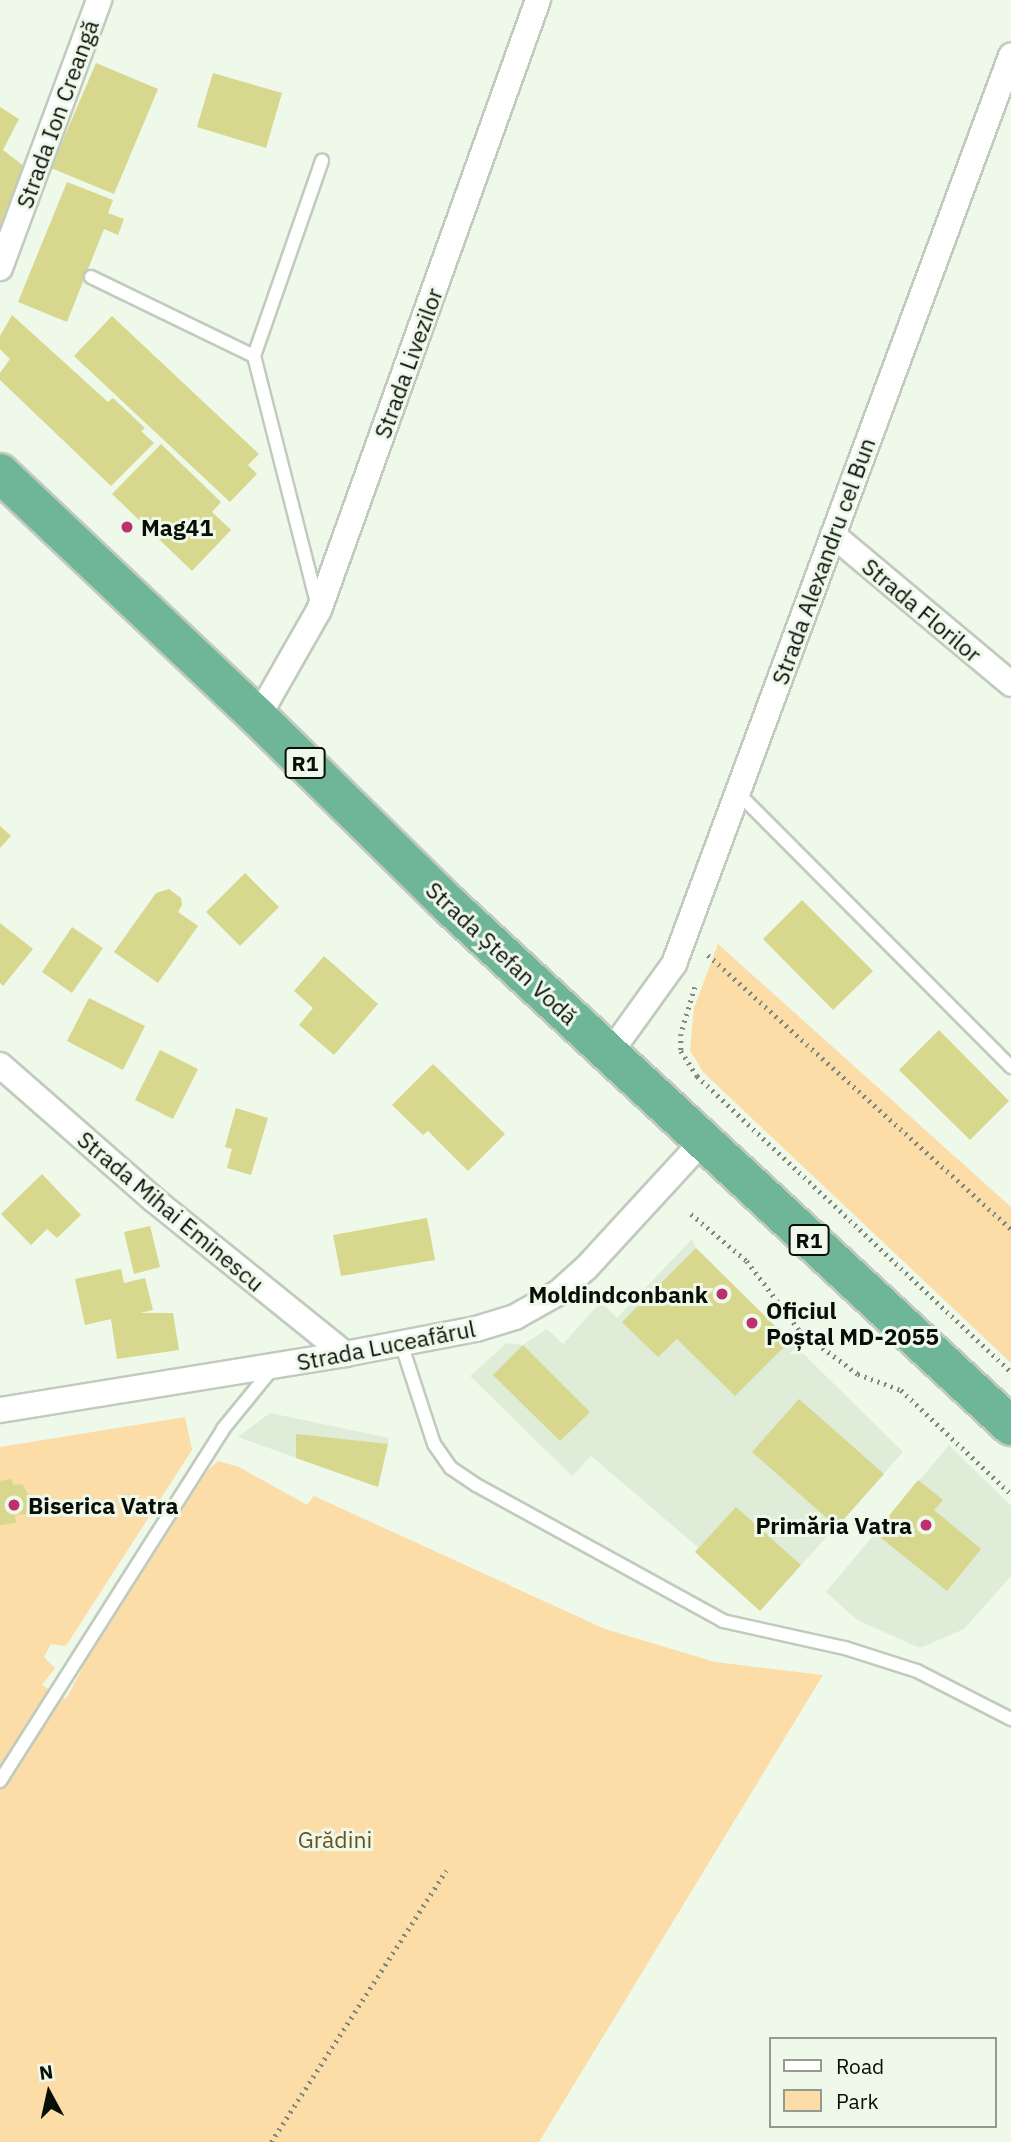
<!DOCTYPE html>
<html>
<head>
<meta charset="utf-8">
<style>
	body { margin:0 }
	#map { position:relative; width:1011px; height:2142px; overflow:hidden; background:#eef9ea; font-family:"IBM Plex Sans",sans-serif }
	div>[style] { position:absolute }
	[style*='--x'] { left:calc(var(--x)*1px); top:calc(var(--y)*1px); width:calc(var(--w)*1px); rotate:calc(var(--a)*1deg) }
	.built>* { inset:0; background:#deecd8 }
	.green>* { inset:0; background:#fcdca7 }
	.building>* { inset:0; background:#d7d78d }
	.path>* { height:4.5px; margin-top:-2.25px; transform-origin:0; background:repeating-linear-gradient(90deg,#80887e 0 2px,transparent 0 7px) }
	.roads { filter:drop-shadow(2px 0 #c1cbbd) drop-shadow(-2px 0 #c1cbbd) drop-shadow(0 2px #c1cbbd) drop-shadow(0 -2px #c1cbbd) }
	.service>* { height:12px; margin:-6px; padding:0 6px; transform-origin:6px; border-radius:6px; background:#fff }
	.minor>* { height:24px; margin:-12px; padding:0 12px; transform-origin:12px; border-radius:12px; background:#fff }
	.trunk>* { height:38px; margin:-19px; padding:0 19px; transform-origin:19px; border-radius:19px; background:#6fb698 }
	.dots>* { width:19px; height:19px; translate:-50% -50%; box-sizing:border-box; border:4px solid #eef9ea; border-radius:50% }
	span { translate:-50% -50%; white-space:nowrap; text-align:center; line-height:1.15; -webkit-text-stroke:6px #eef9ea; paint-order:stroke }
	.shield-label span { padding:2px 5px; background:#eef9ea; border:2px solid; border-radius:5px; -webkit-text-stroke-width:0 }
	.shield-label { font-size:21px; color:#0a0e09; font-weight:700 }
	.street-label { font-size:23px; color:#0a0e09 }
	.poi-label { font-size:23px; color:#0a0e09; font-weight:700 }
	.left { translate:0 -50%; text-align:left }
	.right { translate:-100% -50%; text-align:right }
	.park-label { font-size:23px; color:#6b511f }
	.legend { position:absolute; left:769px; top:2037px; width:228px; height:91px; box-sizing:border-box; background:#eef9ea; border:2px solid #939b90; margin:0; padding:9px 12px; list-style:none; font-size:21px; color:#0a0e09 }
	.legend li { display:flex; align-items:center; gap:14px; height:35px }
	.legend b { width:35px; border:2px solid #939b90 }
	.north { position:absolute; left:14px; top:2058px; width:70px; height:70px; -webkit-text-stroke:5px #eef9ea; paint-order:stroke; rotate:352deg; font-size:19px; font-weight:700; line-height:28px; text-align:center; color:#0a0e09 }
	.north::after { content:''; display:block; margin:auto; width:24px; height:32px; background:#0a0e09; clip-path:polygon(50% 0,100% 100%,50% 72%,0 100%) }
</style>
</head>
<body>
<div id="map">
	<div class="built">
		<div style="clip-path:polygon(692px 1239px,696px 1248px,903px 1452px,760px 1611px,695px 1552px,698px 1547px,591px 1456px,572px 1476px,470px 1376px,507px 1343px,523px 1345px,547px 1329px,563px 1344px,601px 1302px,617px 1318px)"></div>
		<div style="clip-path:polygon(270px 1413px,389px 1438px,378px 1487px,238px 1437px)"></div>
		<div style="clip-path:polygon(949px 1445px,1011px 1506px,1011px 1576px,964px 1629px,920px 1648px,857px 1620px,826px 1592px)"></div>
	</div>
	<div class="green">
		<div style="clip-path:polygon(718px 944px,1011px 1207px,1011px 1363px,703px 1072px,690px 1050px,694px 1008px)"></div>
		<div style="clip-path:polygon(185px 1417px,192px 1450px,66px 1646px,51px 1644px,44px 1657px,55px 1668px,42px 1685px,66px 1699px,85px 1663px,207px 1471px,218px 1461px,239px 1467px,307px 1505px,314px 1496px,605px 1629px,715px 1662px,823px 1675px,539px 2142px,0 2142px,0 1447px)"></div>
	</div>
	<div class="building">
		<div style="clip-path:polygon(96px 63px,158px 89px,114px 194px,51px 168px)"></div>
		<div style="clip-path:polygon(213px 73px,282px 93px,266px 148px,197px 127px)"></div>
		<div style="clip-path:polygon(0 107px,19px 119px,3px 150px,29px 170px,0 247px)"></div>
		<div style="clip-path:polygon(67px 182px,113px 200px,108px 213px,124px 219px,118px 235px,104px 229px,67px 322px,18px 302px)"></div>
		<div style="clip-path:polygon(12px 315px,108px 402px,113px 398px,145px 428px,141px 431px,154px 443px,111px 486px,0 380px,0 373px,10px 359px,0 349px,0 336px)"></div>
		<div style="clip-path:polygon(112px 316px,259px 454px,248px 465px,257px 474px,230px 502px,74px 356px)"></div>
		<div style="clip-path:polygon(161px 444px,221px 502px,212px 512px,231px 530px,192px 571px,112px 494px)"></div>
		<div style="clip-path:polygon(0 826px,11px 836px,0 848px)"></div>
		<div style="clip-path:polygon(245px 873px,279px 907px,240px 946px,206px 912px)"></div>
		<div style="clip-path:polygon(169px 889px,181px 898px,182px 905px,178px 912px,198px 926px,158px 983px,114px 952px,156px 893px)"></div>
		<div style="clip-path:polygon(802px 900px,873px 971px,833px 1010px,763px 939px)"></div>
		<div style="clip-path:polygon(0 923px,33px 949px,3px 986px,0 983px)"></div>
		<div style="clip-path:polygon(72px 927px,103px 948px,72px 993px,42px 972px)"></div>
		<div style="clip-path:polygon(324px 956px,378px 1004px,334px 1055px,299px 1025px,313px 1008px,294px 991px)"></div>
		<div style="clip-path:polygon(89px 998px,145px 1026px,123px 1070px,67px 1041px)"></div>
		<div style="clip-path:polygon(939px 1030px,1009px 1101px,970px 1140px,899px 1070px)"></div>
		<div style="clip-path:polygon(160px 1050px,198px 1069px,173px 1119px,135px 1100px)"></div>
		<div style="clip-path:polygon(433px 1064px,505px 1134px,468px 1171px,428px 1131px,423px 1135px,392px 1105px)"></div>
		<div style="clip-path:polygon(236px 1108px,268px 1118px,251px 1175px,227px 1168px,232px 1149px,225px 1147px)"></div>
		<div style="clip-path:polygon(42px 1174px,81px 1215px,57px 1238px,47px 1229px,31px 1245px,1px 1214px)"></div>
		<div style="clip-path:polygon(427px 1218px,435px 1260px,341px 1276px,333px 1235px)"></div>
		<div style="clip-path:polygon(150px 1226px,160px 1267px,134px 1274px,124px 1232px)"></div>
		<div style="clip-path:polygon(696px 1248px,790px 1341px,735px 1396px,677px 1339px,658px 1357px,622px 1322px)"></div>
		<div style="clip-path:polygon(121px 1269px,124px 1283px,145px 1278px,153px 1310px,140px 1313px,173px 1313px,179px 1350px,117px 1359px,111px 1319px,85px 1325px,75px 1279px)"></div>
		<div style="clip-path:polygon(523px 1345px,590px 1412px,560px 1441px,493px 1375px)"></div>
		<div style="clip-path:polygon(799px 1399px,884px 1474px,837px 1527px,752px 1452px)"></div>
		<div style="clip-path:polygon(296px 1434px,388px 1444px,378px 1487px,296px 1458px)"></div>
		<div style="clip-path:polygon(12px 1479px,13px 1485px,22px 1484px,30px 1497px,26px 1514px,15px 1515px,16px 1523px,0 1525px,0 1481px)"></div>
		<div style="clip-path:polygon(918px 1480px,943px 1500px,934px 1510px,981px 1549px,947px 1591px,875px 1533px)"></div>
		<div style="clip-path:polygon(736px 1507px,801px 1565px,760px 1611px,695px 1552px)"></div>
	</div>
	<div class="path">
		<div style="--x:708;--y:955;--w:409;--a:42.1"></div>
		<div style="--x:695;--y:987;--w:49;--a:106.6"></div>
		<div style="--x:681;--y:1034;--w:17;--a:90"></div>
		<div style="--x:681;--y:1051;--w:30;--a:57"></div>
		<div style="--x:697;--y:1076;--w:432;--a:43.3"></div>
		<div style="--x:691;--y:1214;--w:73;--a:40"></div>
		<div style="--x:747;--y:1261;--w:88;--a:52.9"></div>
		<div style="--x:800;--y:1331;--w:72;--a:36.6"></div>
		<div style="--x:858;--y:1374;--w:46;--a:20.4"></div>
		<div style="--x:901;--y:1390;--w:151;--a:43.4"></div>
		<div style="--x:271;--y:2142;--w:323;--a:-57.2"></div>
	</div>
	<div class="roads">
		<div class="service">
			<div style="--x:91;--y:277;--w:181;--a:25.9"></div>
			<div style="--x:317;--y:603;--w:255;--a:-104.3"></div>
			<div style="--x:254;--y:356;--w:207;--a:-70.8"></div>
			<div style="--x:738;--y:793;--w:387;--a:45.1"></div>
			<div style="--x:401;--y:1343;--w:106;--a:71.9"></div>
			<div style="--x:434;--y:1444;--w:29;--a:55"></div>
			<div style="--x:451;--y:1468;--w:30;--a:34"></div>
			<div style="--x:476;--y:1485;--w:282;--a:28.8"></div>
			<div style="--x:723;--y:1621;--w:125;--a:12.5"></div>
			<div style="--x:845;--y:1648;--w:76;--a:17.7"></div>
			<div style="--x:917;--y:1671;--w:106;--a:27.1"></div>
			<div style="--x:0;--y:1781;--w:417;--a:-57.6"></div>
			<div style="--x:223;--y:1429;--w:77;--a:-50.8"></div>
		</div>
		<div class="minor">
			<div style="--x:0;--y:268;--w:286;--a:-69.7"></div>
			<div style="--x:833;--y:535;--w:232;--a:39.9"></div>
			<div style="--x:258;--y:717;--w:123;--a:-60.3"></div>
			<div style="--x:319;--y:610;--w:648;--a:-70.25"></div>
			<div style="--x:610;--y:1053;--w:110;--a:-54.3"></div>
			<div style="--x:674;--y:964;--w:969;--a:-69.64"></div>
			<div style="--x:0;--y:1065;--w:203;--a:41.2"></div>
			<div style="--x:153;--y:1199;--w:247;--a:38.9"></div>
			<div style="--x:0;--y:1410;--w:350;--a:-9.2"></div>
			<div style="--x:345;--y:1354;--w:133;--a:-10.8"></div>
			<div style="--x:476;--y:1329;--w:41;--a:-17.1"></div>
			<div style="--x:515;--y:1317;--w:49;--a:-29.2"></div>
			<div style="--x:558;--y:1293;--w:38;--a:-42"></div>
			<div style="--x:586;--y:1268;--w:171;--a:-47.4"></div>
		</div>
		<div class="trunk">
			<div style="--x:0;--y:473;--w:355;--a:43.4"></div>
			<div style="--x:258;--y:717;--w:262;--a:44.5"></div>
			<div style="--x:445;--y:901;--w:772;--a:42.85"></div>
		</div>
	</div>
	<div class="dots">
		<div style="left:127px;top:527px;background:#ba316e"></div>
		<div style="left:722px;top:1294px;background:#ba316e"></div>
		<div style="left:752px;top:1323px;background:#ba316e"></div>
		<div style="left:14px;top:1505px;background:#ba316e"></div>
		<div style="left:926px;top:1525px;background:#ba316e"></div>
	</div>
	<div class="shield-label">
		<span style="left:305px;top:763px">R1</span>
		<span style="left:809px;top:1240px">R1</span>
	</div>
	<div class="street-label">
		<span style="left:57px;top:114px;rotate:-70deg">Strada Ion Creangă</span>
		<span style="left:408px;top:363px;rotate:-70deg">Strada Livezilor</span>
		<span style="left:823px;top:561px;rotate:-70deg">Strada Alexandru cel Bun</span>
		<span style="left:922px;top:610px;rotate:40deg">Strada Florilor</span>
		<span style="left:502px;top:953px;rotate:43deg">Strada Ștefan Vodă</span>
		<span style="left:171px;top:1211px;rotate:40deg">Strada Mihai Eminescu</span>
		<span style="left:386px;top:1345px;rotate:-11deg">Strada Luceafărul</span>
	</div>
	<div class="poi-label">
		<span class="left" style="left:141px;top:527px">Mag41</span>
		<span class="right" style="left:708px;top:1294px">Moldindconbank</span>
		<span class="left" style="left:766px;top:1323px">Oficiul<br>Poștal MD-2055</span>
		<span class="left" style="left:28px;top:1505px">Biserica Vatra</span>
		<span class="right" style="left:912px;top:1525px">Primăria Vatra</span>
	</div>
	<div class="park-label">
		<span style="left:335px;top:1839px">Grădini</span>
	</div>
	<ul class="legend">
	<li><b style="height:9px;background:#fff"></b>Road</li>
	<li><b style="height:19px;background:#fcdca7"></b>Park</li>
	</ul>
	<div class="north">N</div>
</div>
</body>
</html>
